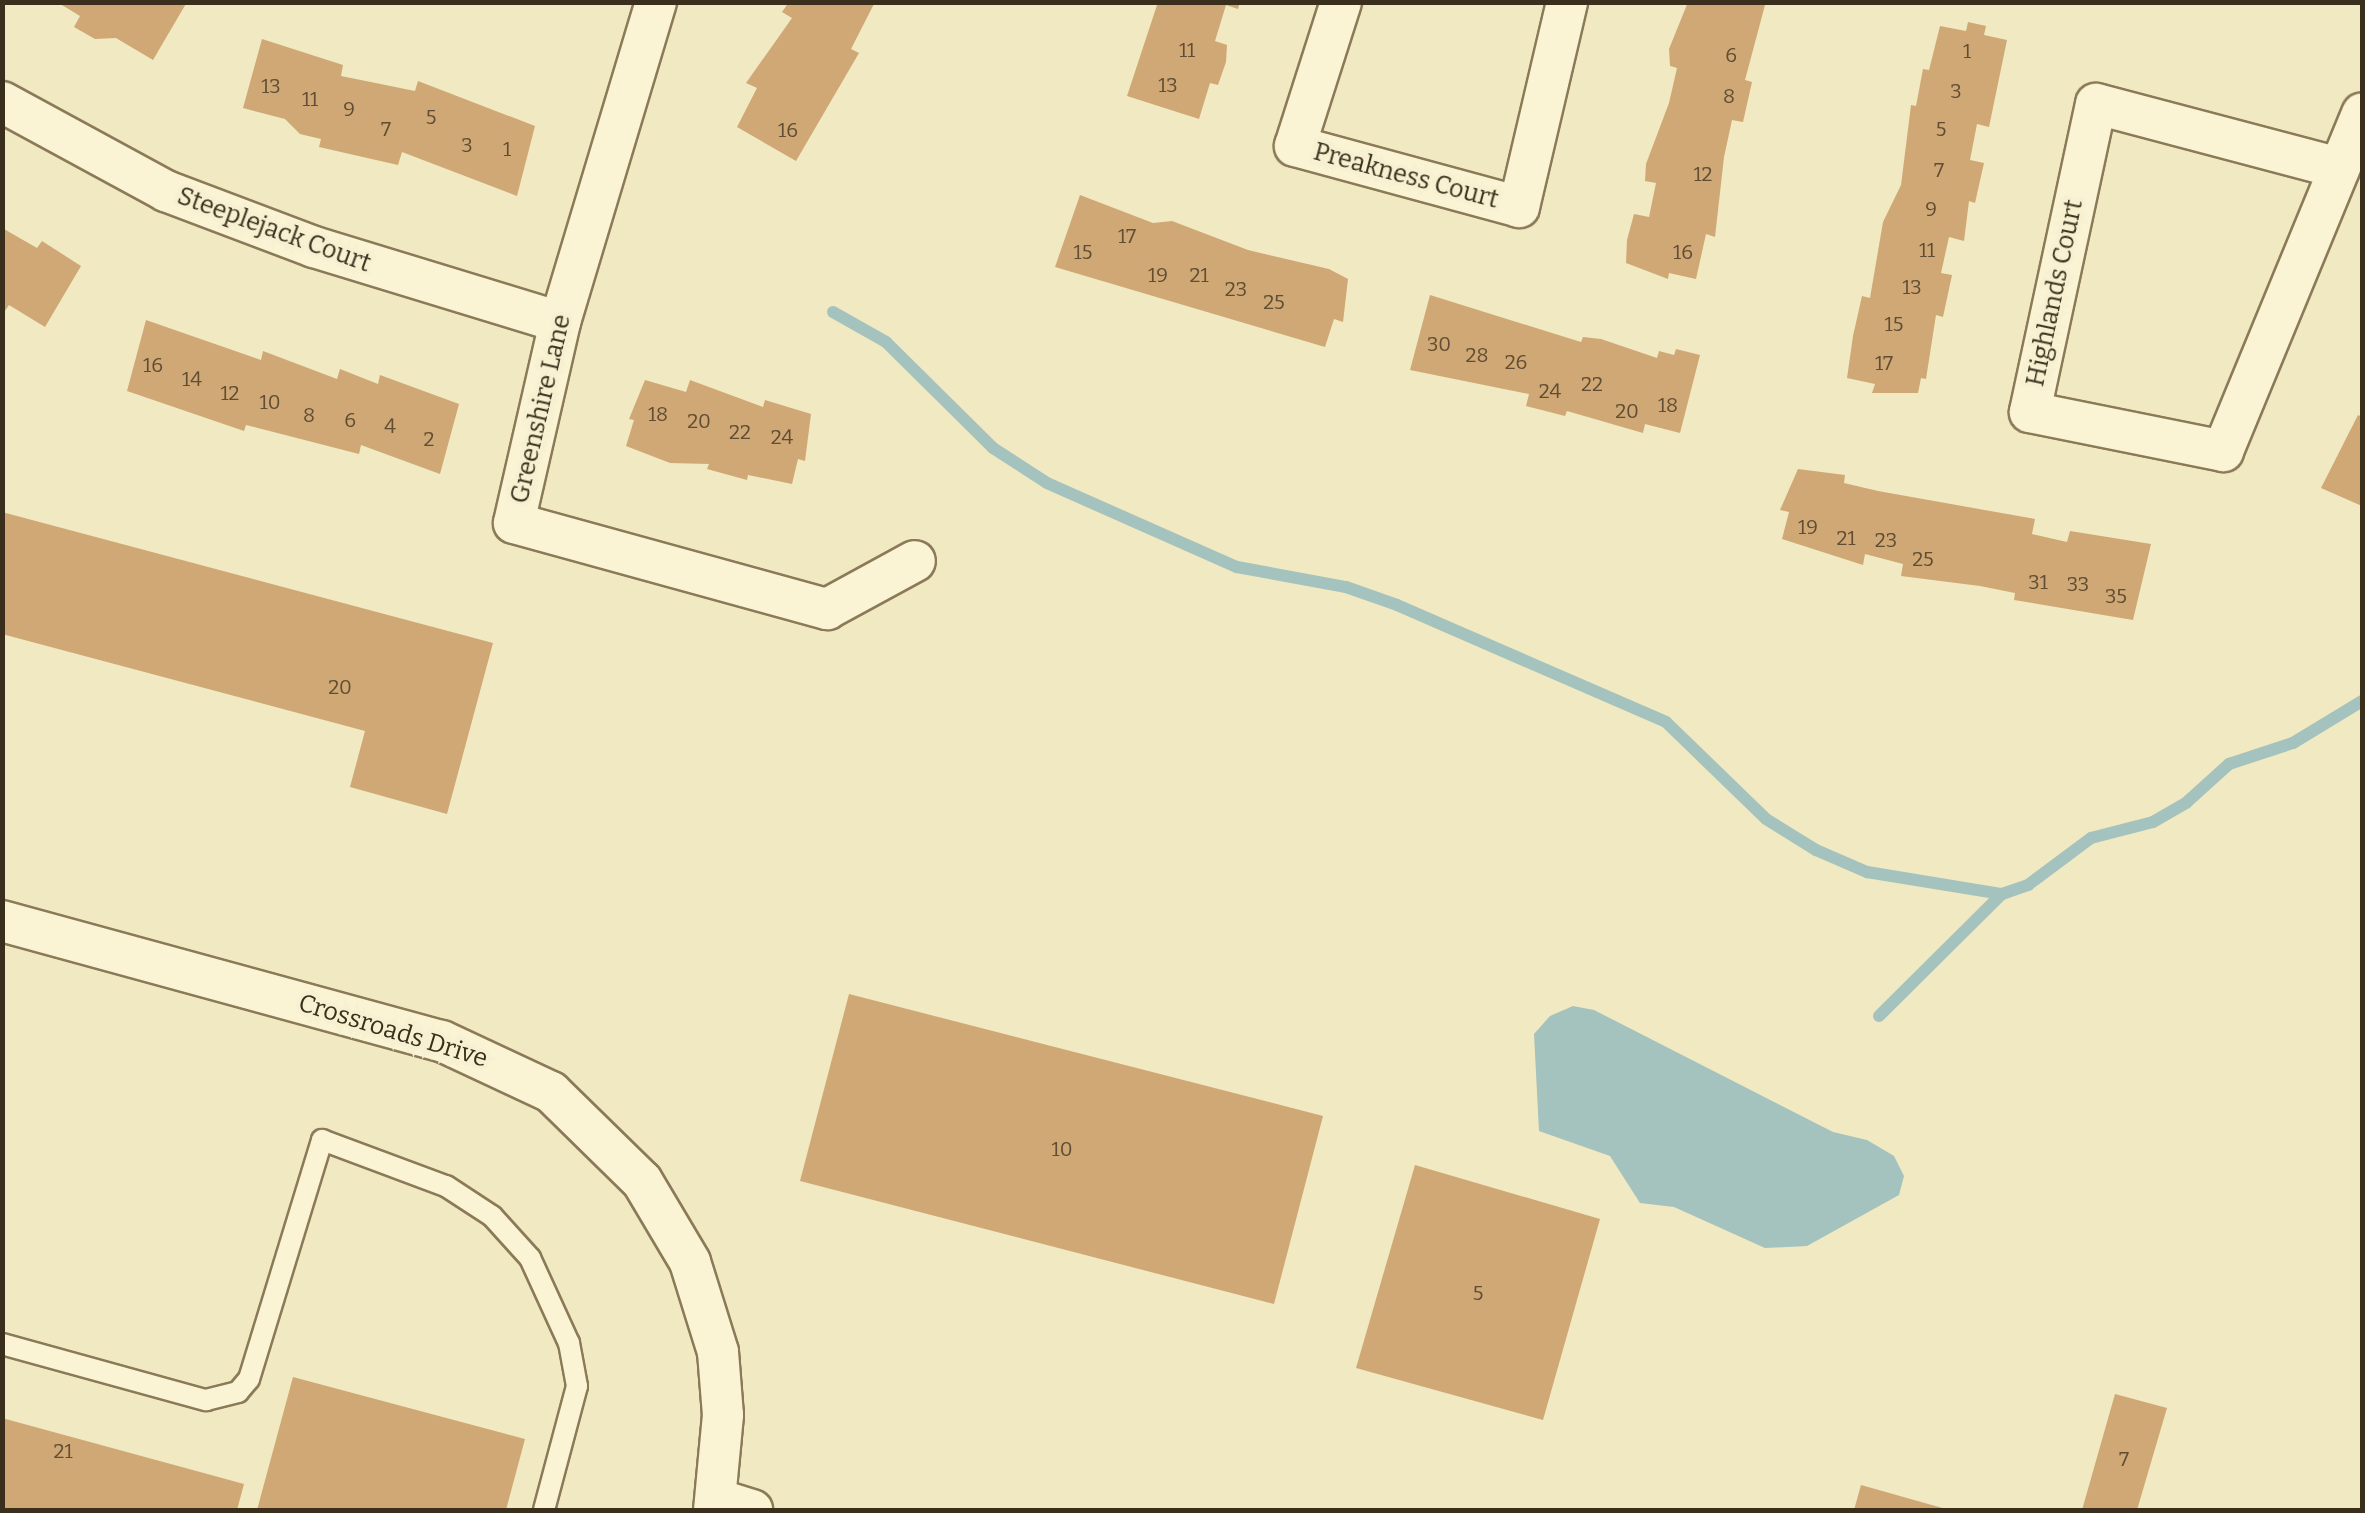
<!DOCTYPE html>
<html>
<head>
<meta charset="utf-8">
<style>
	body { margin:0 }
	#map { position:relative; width:2365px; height:1513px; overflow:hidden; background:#f0e9c1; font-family:Bitter,serif }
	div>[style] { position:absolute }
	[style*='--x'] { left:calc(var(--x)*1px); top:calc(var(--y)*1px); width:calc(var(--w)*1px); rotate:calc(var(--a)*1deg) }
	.water>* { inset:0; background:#a4c2be }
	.stream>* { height:12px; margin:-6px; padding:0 6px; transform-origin:6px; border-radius:6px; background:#a4c2be }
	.building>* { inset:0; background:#d0a875 }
	.roads { filter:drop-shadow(2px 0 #8b7a58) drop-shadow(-2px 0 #8b7a58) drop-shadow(0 2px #8b7a58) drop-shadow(0 -2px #8b7a58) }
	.service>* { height:20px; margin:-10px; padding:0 10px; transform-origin:10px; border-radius:10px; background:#faf4d5 }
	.minor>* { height:40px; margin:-20px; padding:0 20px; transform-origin:20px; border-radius:20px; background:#faf4d5 }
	span { translate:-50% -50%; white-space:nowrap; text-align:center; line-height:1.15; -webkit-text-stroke:8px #f7f1d1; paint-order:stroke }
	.number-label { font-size:20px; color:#604d33 }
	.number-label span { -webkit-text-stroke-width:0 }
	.street-label { font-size:25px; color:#3a2f1d }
	.frame { position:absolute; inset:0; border:5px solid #3a2f1d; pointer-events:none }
</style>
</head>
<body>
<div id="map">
	<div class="water">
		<div style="clip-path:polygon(1573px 1006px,1594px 1010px,1833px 1132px,1867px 1140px,1894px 1156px,1904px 1176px,1899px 1195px,1807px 1246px,1765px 1248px,1674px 1207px,1640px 1203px,1610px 1156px,1539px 1131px,1534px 1034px,1550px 1016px)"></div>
	</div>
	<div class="stream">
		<div style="--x:833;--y:312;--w:61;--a:29.5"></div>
		<div style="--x:886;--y:342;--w:151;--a:44.7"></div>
		<div style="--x:993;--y:448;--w:64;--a:32.9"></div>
		<div style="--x:1047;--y:483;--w:208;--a:23.9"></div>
		<div style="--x:1237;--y:567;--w:111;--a:10.4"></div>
		<div style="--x:1346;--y:587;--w:54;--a:19.4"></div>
		<div style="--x:1397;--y:605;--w:293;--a:23.5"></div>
		<div style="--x:1666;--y:722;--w:139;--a:44.1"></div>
		<div style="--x:1766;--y:819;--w:59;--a:31.8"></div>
		<div style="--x:1816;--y:850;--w:56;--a:23.3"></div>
		<div style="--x:1867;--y:872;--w:137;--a:9.3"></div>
		<div style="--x:1879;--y:1016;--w:173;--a:-44.8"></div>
		<div style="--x:2002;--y:894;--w:28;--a:-19"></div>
		<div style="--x:2028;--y:885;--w:79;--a:-36.7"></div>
		<div style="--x:2091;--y:838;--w:64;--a:-14.5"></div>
		<div style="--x:2153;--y:822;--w:39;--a:-30"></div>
		<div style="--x:2187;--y:802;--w:57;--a:-42.1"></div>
		<div style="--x:2229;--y:764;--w:67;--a:-18.2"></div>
		<div style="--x:2293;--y:743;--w:81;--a:-31.3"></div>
	</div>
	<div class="building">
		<div style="clip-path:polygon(57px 2px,187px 2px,153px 60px,116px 38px,95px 39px,74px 27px,80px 16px)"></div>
		<div style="clip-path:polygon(789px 2px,875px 2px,851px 49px,859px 53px,796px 161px,737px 127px,757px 88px,746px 83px,792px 18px,782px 12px)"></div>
		<div style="clip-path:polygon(1158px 2px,1240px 2px,1238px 9px,1226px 5px,1215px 41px,1227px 45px,1226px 62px,1218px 85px,1210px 83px,1199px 119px,1127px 96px)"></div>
		<div style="clip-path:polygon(1688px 2px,1765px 5px,1745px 80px,1752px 82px,1743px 122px,1732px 120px,1724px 157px,1715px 237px,1706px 234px,1696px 279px,1669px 273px,1668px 279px,1626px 263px,1627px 240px,1634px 214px,1649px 217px,1656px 183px,1645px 181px,1646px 164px,1669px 103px,1677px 68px,1670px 66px,1669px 49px)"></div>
		<div style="clip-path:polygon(1968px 22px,1986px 26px,1984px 35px,2007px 40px,1989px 127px,1977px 124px,1970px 160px,1984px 163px,1975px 203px,1969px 201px,1964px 241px,1949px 237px,1941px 273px,1952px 275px,1943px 317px,1936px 315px,1926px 379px,1921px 378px,1918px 393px,1872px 393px,1875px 384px,1847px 378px,1853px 336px,1862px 296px,1870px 298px,1883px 222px,1901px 185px,1911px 105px,1916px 106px,1923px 69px,1929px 70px,1940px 26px,1966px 31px)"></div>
		<div style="clip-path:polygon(262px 39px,343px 65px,341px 76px,415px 91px,418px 81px,535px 126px,517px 196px,402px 152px,398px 165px,319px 147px,321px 139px,300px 134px,285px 119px,243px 108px)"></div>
		<div style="clip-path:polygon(1080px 195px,1153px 223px,1172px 221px,1248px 250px,1329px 269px,1348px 279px,1343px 322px,1334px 319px,1325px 347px,1055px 267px)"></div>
		<div style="clip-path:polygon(4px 229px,37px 248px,42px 241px,81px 266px,45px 327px,9px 305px,2px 315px)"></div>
		<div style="clip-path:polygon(1430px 295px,1581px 342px,1583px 337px,1601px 339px,1657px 358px,1659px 351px,1674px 355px,1676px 349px,1700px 355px,1680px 433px,1645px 424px,1643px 433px,1567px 411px,1565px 416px,1526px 406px,1529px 394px,1410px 370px)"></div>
		<div style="clip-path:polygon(146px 320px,261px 360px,263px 351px,337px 379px,340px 369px,378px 384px,380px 375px,459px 404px,440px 474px,361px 445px,359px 454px,246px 425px,244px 431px,127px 391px)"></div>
		<div style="clip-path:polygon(645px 380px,686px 392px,690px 380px,763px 407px,765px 400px,811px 414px,805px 461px,798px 459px,792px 484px,748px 475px,747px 480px,707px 469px,709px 464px,670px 463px,626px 446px,634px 420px,629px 419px)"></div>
		<div style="clip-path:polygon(2358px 415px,2362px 417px,2362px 506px,2321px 488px)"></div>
		<div style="clip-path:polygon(1798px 469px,1845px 475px,1844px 483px,1878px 491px,2035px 519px,2032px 534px,2067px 542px,2070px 531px,2151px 544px,2133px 620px,2014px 600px,2015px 593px,1980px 586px,1901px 576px,1903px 564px,1865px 554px,1863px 565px,1782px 539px,1789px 512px,1780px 510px)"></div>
		<div style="clip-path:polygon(2px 512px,493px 643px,447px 814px,350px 787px,365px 731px,2px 634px)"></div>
		<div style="clip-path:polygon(849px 994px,1323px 1116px,1274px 1304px,800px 1181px)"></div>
		<div style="clip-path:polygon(1415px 1165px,1600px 1219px,1543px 1420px,1356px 1368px)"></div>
		<div style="clip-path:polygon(293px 1377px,525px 1439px,506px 1510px,257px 1510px)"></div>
		<div style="clip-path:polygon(2115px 1394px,2167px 1408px,2137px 1510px,2082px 1510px)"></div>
		<div style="clip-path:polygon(2px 1418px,244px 1484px,237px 1510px,2px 1510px)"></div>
		<div style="clip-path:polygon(1861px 1485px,1946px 1509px,1946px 1510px,1854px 1510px)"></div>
	</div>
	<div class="roads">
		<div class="service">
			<div style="--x:2;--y:1344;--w:212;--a:15.4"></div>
			<div style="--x:206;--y:1400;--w:33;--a:-14"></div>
			<div style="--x:238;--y:1392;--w:17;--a:-50"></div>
			<div style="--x:249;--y:1379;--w:250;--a:-73"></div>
			<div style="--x:322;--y:1140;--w:132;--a:20.4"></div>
			<div style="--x:446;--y:1186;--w:55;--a:33.1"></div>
			<div style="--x:492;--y:1216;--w:57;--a:47.9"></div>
			<div style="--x:530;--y:1258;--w:94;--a:65.4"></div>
			<div style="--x:569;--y:1343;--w:44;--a:79.5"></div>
			<div style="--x:577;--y:1386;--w:128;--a:104.9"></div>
		</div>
		<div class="minor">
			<div style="--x:656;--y:2;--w:334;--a:106.7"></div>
			<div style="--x:560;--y:322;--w:206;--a:102.9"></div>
			<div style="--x:514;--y:523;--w:325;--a:15.4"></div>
			<div style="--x:827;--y:609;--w:100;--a:-28.6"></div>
			<div style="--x:1341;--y:2;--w:151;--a:107.7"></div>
			<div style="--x:1295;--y:146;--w:232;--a:15.2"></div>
			<div style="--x:1519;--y:207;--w:211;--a:-76.8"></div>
			<div style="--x:2;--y:102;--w:187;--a:28.5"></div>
			<div style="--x:166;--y:191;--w:158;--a:20.7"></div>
			<div style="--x:314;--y:247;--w:257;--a:17"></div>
			<div style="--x:2339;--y:168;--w:251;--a:-165.2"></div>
			<div style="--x:2096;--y:104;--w:315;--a:102.1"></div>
			<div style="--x:2030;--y:412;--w:197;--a:11.4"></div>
			<div style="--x:2223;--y:451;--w:365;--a:-67.6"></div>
			<div style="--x:2;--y:921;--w:456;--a:15.3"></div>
			<div style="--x:442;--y:1041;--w:120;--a:25.1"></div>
			<div style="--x:551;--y:1092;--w:127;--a:44.4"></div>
			<div style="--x:642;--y:1181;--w:94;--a:59.3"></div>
			<div style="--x:690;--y:1262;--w:94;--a:72.7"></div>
			<div style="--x:718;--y:1352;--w:63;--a:85.5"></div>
			<div style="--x:723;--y:1415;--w:95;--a:95.4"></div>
			<div style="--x:716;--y:1499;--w:38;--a:17"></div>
		</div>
	</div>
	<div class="number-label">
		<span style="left:1187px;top:50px">11</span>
		<span style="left:1967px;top:51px">1</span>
		<span style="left:1731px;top:55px">6</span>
		<span style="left:1168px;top:85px">13</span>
		<span style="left:271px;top:86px">13</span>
		<span style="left:1956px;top:91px">3</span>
		<span style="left:1729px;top:96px">8</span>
		<span style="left:310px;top:99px">11</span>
		<span style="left:349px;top:109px">9</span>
		<span style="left:431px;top:117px">5</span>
		<span style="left:386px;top:129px">7</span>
		<span style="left:1941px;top:129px">5</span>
		<span style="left:788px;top:130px">16</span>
		<span style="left:467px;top:145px">3</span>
		<span style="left:507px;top:149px">1</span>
		<span style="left:1939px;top:170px">7</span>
		<span style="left:1703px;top:174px">12</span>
		<span style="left:1931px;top:209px">9</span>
		<span style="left:1127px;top:236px">17</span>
		<span style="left:1927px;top:250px">11</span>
		<span style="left:1083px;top:252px">15</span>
		<span style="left:1683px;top:252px">16</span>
		<span style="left:1158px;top:275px">19</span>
		<span style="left:1199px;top:275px">21</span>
		<span style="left:1912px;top:287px">13</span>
		<span style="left:1236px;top:289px">23</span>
		<span style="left:1274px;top:302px">25</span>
		<span style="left:1894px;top:324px">15</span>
		<span style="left:1439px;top:344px">30</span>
		<span style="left:1477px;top:355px">28</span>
		<span style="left:1516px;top:362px">26</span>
		<span style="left:1884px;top:363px">17</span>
		<span style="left:153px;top:365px">16</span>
		<span style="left:192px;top:379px">14</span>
		<span style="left:1592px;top:384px">22</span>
		<span style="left:1550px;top:391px">24</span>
		<span style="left:230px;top:393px">12</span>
		<span style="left:270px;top:402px">10</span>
		<span style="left:1668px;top:405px">18</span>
		<span style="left:1627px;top:411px">20</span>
		<span style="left:658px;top:414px">18</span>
		<span style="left:309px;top:415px">8</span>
		<span style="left:350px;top:420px">6</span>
		<span style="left:699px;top:421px">20</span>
		<span style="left:390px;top:426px">4</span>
		<span style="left:740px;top:432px">22</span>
		<span style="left:782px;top:437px">24</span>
		<span style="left:429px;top:439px">2</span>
		<span style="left:1808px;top:527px">19</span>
		<span style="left:1846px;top:538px">21</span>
		<span style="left:1886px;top:540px">23</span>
		<span style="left:1923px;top:559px">25</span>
		<span style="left:2038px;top:582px">31</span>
		<span style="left:2078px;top:584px">33</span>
		<span style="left:2116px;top:596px">35</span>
		<span style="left:340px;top:687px">20</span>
		<span style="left:1062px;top:1149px">10</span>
		<span style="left:1478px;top:1293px">5</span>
		<span style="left:63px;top:1451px">21</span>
		<span style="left:2124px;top:1459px">7</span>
	</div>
	<div class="street-label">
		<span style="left:1406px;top:176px;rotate:15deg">Preakness Court</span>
		<span style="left:274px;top:230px;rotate:20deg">Steeplejack Court</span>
		<span style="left:2055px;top:293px;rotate:-78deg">Highlands Court</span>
		<span style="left:541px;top:409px;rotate:-77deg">Greenshire Lane</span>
		<span style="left:393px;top:1031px;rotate:17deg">Crossroads Drive</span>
	</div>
	<div class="frame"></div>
</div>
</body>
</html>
